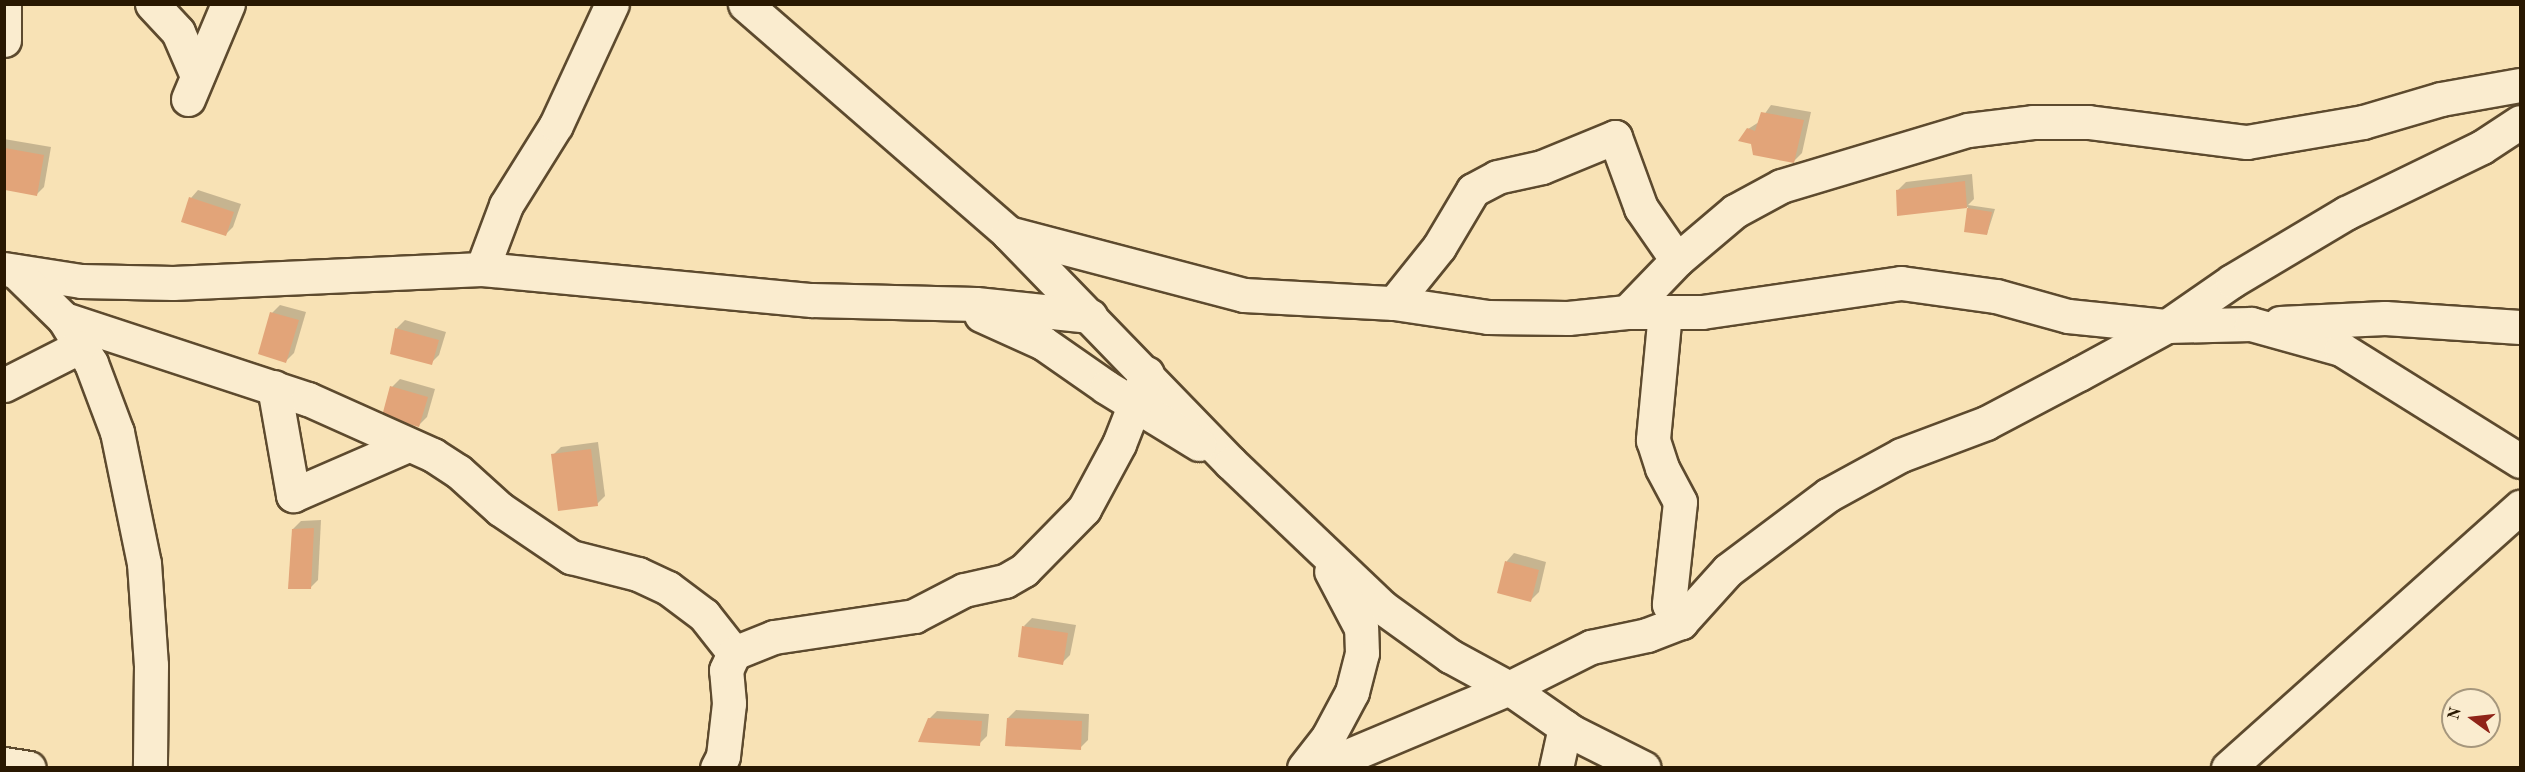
<!DOCTYPE html>
<html>
<head>
<meta charset="utf-8">
<style>
	body { margin:0 }
	#map { position:relative; width:2525px; height:772px; overflow:hidden; background:#f8e2b5; font-family:"Old Standard TT",serif }
	div>[style] { position:absolute }
	[style*='--x'] { left:calc(var(--x)*1px); top:calc(var(--y)*1px); width:calc(var(--w)*1px); rotate:calc(var(--a)*1deg) }
	.shadow>* { inset:0; background:#0003 }
	.building>* { inset:0; background:#e2a479 }
	.roads { filter:drop-shadow(2px 0 #5d4a2e) drop-shadow(-2px 0 #5d4a2e) drop-shadow(0 2px #5d4a2e) drop-shadow(0 -2px #5d4a2e) }
	.minor>* { height:33px; margin:-16.5px; padding:0 16.5px; transform-origin:16.5px; border-radius:16.5px; background:#faeccf }
	span { translate:-50% -50%; white-space:nowrap; text-align:center; line-height:1.15; -webkit-text-stroke:4.5px #faeccf; paint-order:stroke }
	.frame { position:absolute; inset:0; border:6px solid #291801; pointer-events:none }
	.north { position:absolute; left:2441px; top:688px; width:60px; height:60px; box-sizing:border-box; background:#faeccf; border:2px solid #a6977d; border-radius:50%; rotate:285deg; font-size:16px; font-weight:700; line-height:24px; text-align:center; color:#291801 }
	.north::after { content:''; display:block; margin:auto; width:21px; height:27px; background:#8f2418; clip-path:polygon(50% 0,100% 100%,50% 72%,0 100%) }
</style>
</head>
<body>
<div id="map">
	<div class="shadow">
		<div style="clip-path:polygon(1771px 105px,1811px 112px,1802px 153px,1794px 161px,1748px 129px,1759px 122px)"></div>
		<div style="clip-path:polygon(4px 139px,51px 147px,44px 187px,36px 195px,4px 189px)"></div>
		<div style="clip-path:polygon(1972px 174px,1974px 199px,1968px 205px,1995px 209px,1987px 234px,1965px 231px,1968px 207px,1899px 215px,1898px 190px,1906px 182px)"></div>
		<div style="clip-path:polygon(198px 190px,241px 204px,233px 227px,225px 235px,191px 198px)"></div>
		<div style="clip-path:polygon(280px 305px,306px 312px,294px 353px,286px 361px,272px 313px)"></div>
		<div style="clip-path:polygon(405px 320px,446px 332px,439px 355px,431px 363px,391px 353px,397px 328px)"></div>
		<div style="clip-path:polygon(400px 379px,435px 389px,427px 417px,419px 425px,392px 387px)"></div>
		<div style="clip-path:polygon(598px 442px,605px 496px,597px 504px,553px 455px,561px 447px)"></div>
		<div style="clip-path:polygon(321px 520px,318px 580px,310px 588px,293px 529px,301px 521px)"></div>
		<div style="clip-path:polygon(1514px 553px,1546px 562px,1539px 592px,1531px 600px,1499px 592px,1507px 561px)"></div>
		<div style="clip-path:polygon(1032px 618px,1076px 625px,1070px 655px,1062px 663px,1024px 626px)"></div>
		<div style="clip-path:polygon(1016px 710px,1089px 714px,1088px 740px,1080px 748px,1008px 718px)"></div>
		<div style="clip-path:polygon(937px 711px,989px 714px,987px 736px,979px 744px,929px 719px)"></div>
	</div>
	<div class="building">
		<div style="clip-path:polygon(1761px 112px,1804px 120px,1794px 163px,1753px 155px,1751px 144px,1738px 141px,1747px 128px,1755px 131px)"></div>
		<div style="clip-path:polygon(5px 148px,44px 155px,37px 196px,5px 190px)"></div>
		<div style="clip-path:polygon(1965px 181px,1967px 208px,1992px 212px,1987px 235px,1964px 232px,1967px 208px,1897px 216px,1896px 190px)"></div>
		<div style="clip-path:polygon(189px 197px,234px 212px,226px 236px,181px 222px)"></div>
		<div style="clip-path:polygon(270px 312px,299px 320px,286px 363px,258px 354px)"></div>
		<div style="clip-path:polygon(395px 328px,439px 340px,432px 365px,390px 354px)"></div>
		<div style="clip-path:polygon(390px 386px,428px 397px,419px 427px,382px 416px)"></div>
		<div style="clip-path:polygon(591px 449px,598px 506px,558px 511px,551px 454px)"></div>
		<div style="clip-path:polygon(314px 528px,311px 589px,288px 589px,292px 529px)"></div>
		<div style="clip-path:polygon(1505px 561px,1539px 570px,1531px 602px,1497px 593px)"></div>
		<div style="clip-path:polygon(1022px 626px,1068px 633px,1063px 665px,1018px 657px)"></div>
		<div style="clip-path:polygon(928px 718px,982px 721px,980px 746px,918px 742px)"></div>
		<div style="clip-path:polygon(1007px 718px,1082px 721px,1081px 750px,1005px 746px)"></div>
	</div>
	<div class="roads">
		<div class="minor">
			<div style="--x:152;--y:4;--w:38;--a:47"></div>
			<div style="--x:178;--y:32;--w:48;--a:66.6"></div>
			<div style="--x:745;--y:4;--w:349;--a:41"></div>
			<div style="--x:1008;--y:233;--w:320;--a:45.9"></div>
			<div style="--x:1231;--y:463;--w:209;--a:43.6"></div>
			<div style="--x:1382;--y:607;--w:84;--a:35.8"></div>
			<div style="--x:1450;--y:656;--w:67;--a:28.5"></div>
			<div style="--x:1509;--y:688;--w:77;--a:34.9"></div>
			<div style="--x:1572;--y:732;--w:80;--a:26.6"></div>
			<div style="--x:4;--y:6;--w:34;--a:90"></div>
			<div style="--x:188;--y:99;--w:103;--a:-67.2"></div>
			<div style="--x:1008;--y:233;--w:244;--a:14.7"></div>
			<div style="--x:1244;--y:295;--w:150;--a:3.1"></div>
			<div style="--x:1394;--y:303;--w:95;--a:8.5"></div>
			<div style="--x:1488;--y:317;--w:80;--a:0.7"></div>
			<div style="--x:1568;--y:318;--w:59;--a:-5.8"></div>
			<div style="--x:1627;--y:312;--w:72;--a:-46.1"></div>
			<div style="--x:1677;--y:260;--w:76;--a:-40.2"></div>
			<div style="--x:1735;--y:211;--w:52;--a:-28.5"></div>
			<div style="--x:1781;--y:186;--w:195;--a:-16.7"></div>
			<div style="--x:1968;--y:130;--w:65;--a:-7"></div>
			<div style="--x:2033;--y:122;--w:55;--a:0"></div>
			<div style="--x:2088;--y:122;--w:160;--a:7.2"></div>
			<div style="--x:2247;--y:142;--w:118;--a:-9.8"></div>
			<div style="--x:2363;--y:122;--w:81;--a:-16.4"></div>
			<div style="--x:2441;--y:99;--w:80;--a:-10"></div>
			<div style="--x:4;--y:269;--w:78;--a:8.9"></div>
			<div style="--x:81;--y:281;--w:92;--a:1.2"></div>
			<div style="--x:173;--y:283;--w:309;--a:-2.6"></div>
			<div style="--x:482;--y:269;--w:331;--a:5.4"></div>
			<div style="--x:812;--y:300;--w:164;--a:1.4"></div>
			<div style="--x:976;--y:304;--w:115;--a:6"></div>
			<div style="--x:482;--y:269;--w:68;--a:-69.4"></div>
			<div style="--x:506;--y:205;--w:94;--a:-58"></div>
			<div style="--x:556;--y:125;--w:133;--a:-65.2"></div>
			<div style="--x:15;--y:271;--w:69;--a:44.4"></div>
			<div style="--x:64;--y:319;--w:52;--a:58.5"></div>
			<div style="--x:91;--y:363;--w:74;--a:69.4"></div>
			<div style="--x:117;--y:432;--w:134;--a:78.4"></div>
			<div style="--x:144;--y:563;--w:102;--a:86.1"></div>
			<div style="--x:151;--y:665;--w:103;--a:90.6"></div>
			<div style="--x:1394;--y:303;--w:72;--a:-51.2"></div>
			<div style="--x:1439;--y:247;--w:66;--a:-59.2"></div>
			<div style="--x:1473;--y:190;--w:27;--a:-28"></div>
			<div style="--x:1497;--y:177;--w:46;--a:-12.5"></div>
			<div style="--x:1542;--y:167;--w:79;--a:-22.3"></div>
			<div style="--x:1615;--y:137;--w:76;--a:69.9"></div>
			<div style="--x:1641;--y:208;--w:63;--a:55.3"></div>
			<div style="--x:1627;--y:312;--w:75;--a:0"></div>
			<div style="--x:1702;--y:312;--w:201;--a:-8.3"></div>
			<div style="--x:1901;--y:283;--w:96;--a:7.8"></div>
			<div style="--x:1996;--y:296;--w:75;--a:15.5"></div>
			<div style="--x:2068;--y:316;--w:100;--a:5.8"></div>
			<div style="--x:2167;--y:326;--w:84;--a:-1.4"></div>
			<div style="--x:2251;--y:324;--w:93;--a:15.5"></div>
			<div style="--x:2341;--y:349;--w:211;--a:32"></div>
			<div style="--x:1665;--y:312;--w:129;--a:95.4"></div>
			<div style="--x:1653;--y:440;--w:29;--a:72"></div>
			<div style="--x:1662;--y:468;--w:38;--a:62"></div>
			<div style="--x:1680;--y:502;--w:103;--a:96.2"></div>
			<div style="--x:1669;--y:604;--w:22;--a:56"></div>
			<div style="--x:981;--y:315;--w:68;--a:24.3"></div>
			<div style="--x:1043;--y:343;--w:77;--a:34.9"></div>
			<div style="--x:1106;--y:387;--w:109;--a:31.5"></div>
			<div style="--x:64;--y:319;--w:257;--a:18.2"></div>
			<div style="--x:308;--y:399;--w:137;--a:24.1"></div>
			<div style="--x:433;--y:455;--w:30;--a:33"></div>
			<div style="--x:458;--y:471;--w:57;--a:42.1"></div>
			<div style="--x:500;--y:509;--w:86;--a:34.1"></div>
			<div style="--x:571;--y:557;--w:69;--a:14.2"></div>
			<div style="--x:638;--y:574;--w:33;--a:25"></div>
			<div style="--x:668;--y:588;--w:45;--a:36.9"></div>
			<div style="--x:704;--y:615;--w:48;--a:51.7"></div>
			<div style="--x:2280;--y:323;--w:105;--a:-2.7"></div>
			<div style="--x:2385;--y:318;--w:135;--a:3.8"></div>
			<div style="--x:4;--y:385;--w:84;--a:-26.9"></div>
			<div style="--x:274;--y:387;--w:110;--a:80"></div>
			<div style="--x:293;--y:495;--w:125;--a:-23.5"></div>
			<div style="--x:4;--y:764;--w:25;--a:9"></div>
			<div style="--x:717;--y:768;--w:13;--a:-63"></div>
			<div style="--x:723;--y:756;--w:53;--a:-83.5"></div>
			<div style="--x:729;--y:703;--w:33;--a:-95"></div>
			<div style="--x:726;--y:670;--w:19;--a:-65"></div>
			<div style="--x:734;--y:653;--w:43;--a:-21.8"></div>
			<div style="--x:774;--y:637;--w:142;--a:-8.5"></div>
			<div style="--x:914;--y:616;--w:56;--a:-27.5"></div>
			<div style="--x:964;--y:590;--w:42;--a:-12.4"></div>
			<div style="--x:1005;--y:581;--w:22;--a:-30"></div>
			<div style="--x:1024;--y:570;--w:86;--a:-45.5"></div>
			<div style="--x:1084;--y:509;--w:74;--a:-61.7"></div>
			<div style="--x:1119;--y:444;--w:76;--a:-68.5"></div>
			<div style="--x:1304;--y:768;--w:39;--a:-52"></div>
			<div style="--x:1328;--y:737;--w:51;--a:-61.9"></div>
			<div style="--x:1352;--y:692;--w:40;--a:-75.6"></div>
			<div style="--x:1362;--y:653;--w:25;--a:-92"></div>
			<div style="--x:1361;--y:628;--w:64;--a:-117.8"></div>
			<div style="--x:1319;--y:768;--w:206;--a:-22.8"></div>
			<div style="--x:1509;--y:688;--w:92;--a:-26.6"></div>
			<div style="--x:1591;--y:647;--w:57;--a:-12.1"></div>
			<div style="--x:1647;--y:635;--w:36;--a:-21"></div>
			<div style="--x:1681;--y:622;--w:70;--a:-47.9"></div>
			<div style="--x:1728;--y:570;--w:125;--a:-36.9"></div>
			<div style="--x:1828;--y:495;--w:83;--a:-28.7"></div>
			<div style="--x:1901;--y:455;--w:91;--a:-20.6"></div>
			<div style="--x:1986;--y:423;--w:105;--a:-27.8"></div>
			<div style="--x:2079;--y:374;--w:100;--a:-28.6"></div>
			<div style="--x:2167;--y:326;--w:79;--a:-34.7"></div>
			<div style="--x:2232;--y:281;--w:133;--a:-30.8"></div>
			<div style="--x:2346;--y:213;--w:151;--a:-25.9"></div>
			<div style="--x:2482;--y:147;--w:45;--a:-33.3"></div>
			<div style="--x:1556;--y:768;--w:42;--a:-77.6"></div>
			<div style="--x:2228;--y:768;--w:392;--a:-41.8"></div>
		</div>
	</div>
	<div class="frame"></div>
	<div class="north">N</div>
</div>
</body>
</html>
